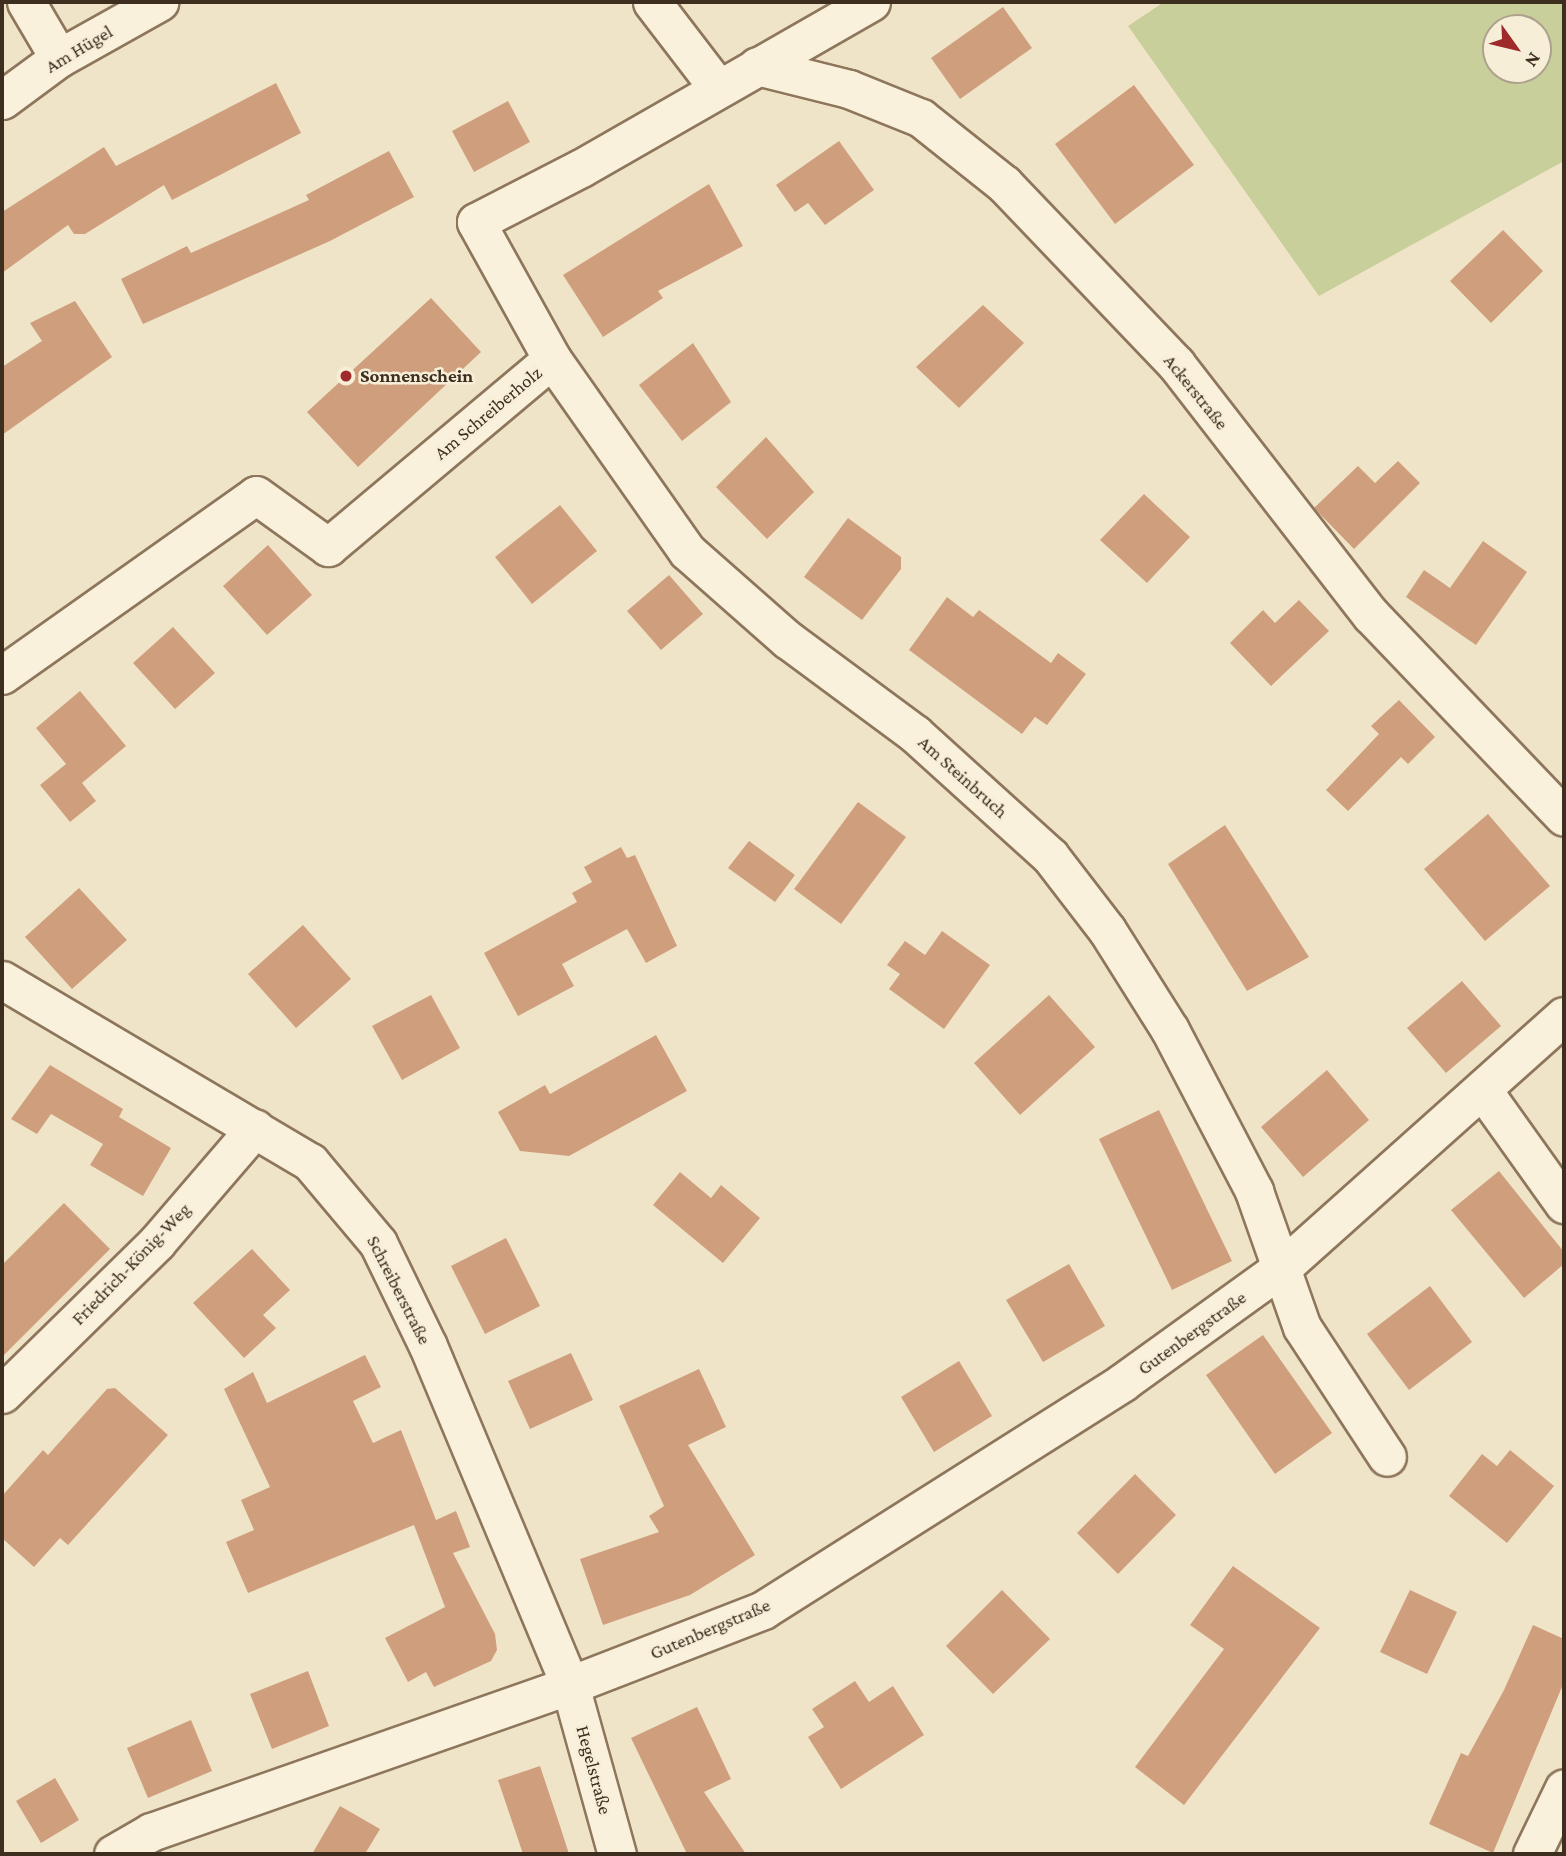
<!DOCTYPE html>
<html>
<head>
<meta charset="utf-8">
<style>
	body { margin:0 }
	#map { position:relative; width:1566px; height:1856px; overflow:hidden; background:#f0e4c8; font-family:"Crimson Pro",serif }
	div>[style] { position:absolute }
	[style*='--x'] { left:calc(var(--x)*1px); top:calc(var(--y)*1px); width:calc(var(--w)*1px); rotate:calc(var(--a)*1deg) }
	.green>* { inset:0; background:#c9cf9b }
	.building>* { inset:0; background:#cf9f7d }
	.roads { filter:drop-shadow(2px 0 #8d765c) drop-shadow(-2px 0 #8d765c) drop-shadow(0 2px #8d765c) drop-shadow(0 -2px #8d765c) }
	.street>* { height:37px; margin:-18.5px; padding:0 18.5px; transform-origin:18.5px; border-radius:18.5px; background:#faf1dc }
	.dots>* { width:19px; height:19px; translate:-50% -50%; box-sizing:border-box; border:4px solid #f7eed8; border-radius:50% }
	span { translate:-50% -50%; white-space:nowrap; text-align:center; line-height:1.15; -webkit-text-stroke:5px #f7eed8; paint-order:stroke }
	.street-label { font-size:19px; color:#3d2e20 }
	.poi-label { font-size:19px; color:#3d2e20; font-weight:700 }
	.left { translate:0 -50%; text-align:left }
	.frame { position:absolute; inset:0; border:4px solid #3d2e20; pointer-events:none }
	.north { position:absolute; left:1482px; top:14px; width:70px; height:70px; box-sizing:border-box; background:#f7eed8; border:2px solid #ada18e; border-radius:50%; rotate:124deg; font-size:19px; font-weight:700; line-height:28px; text-align:center; color:#3d2e20 }
	.north::after { content:''; display:block; margin:auto; width:24px; height:32px; background:#9e2a2b; clip-path:polygon(50% 0,100% 100%,50% 72%,0 100%) }
</style>
</head>
<body>
<div id="map">
	<div class="green">
		<div style="clip-path:polygon(evenodd,1164px 2px,1564px 2px,1564px 161px,1319px 296px,1128px 26px,1164px 2px,1496px 28px,1538px 28px,1538px 70px,1496px 70px,1496px 28px)"></div>
	</div>
	<div class="building">
		<div style="clip-path:polygon(1003px 7px,1032px 48px,960px 99px,931px 58px)"></div>
		<div style="clip-path:polygon(276px 83px,301px 133px,172px 200px,164px 185px,85px 234px,74px 234px,68px 225px,2px 273px,2px 212px,104px 147px,116px 166px)"></div>
		<div style="clip-path:polygon(1134px 85px,1194px 165px,1115px 224px,1055px 144px)"></div>
		<div style="clip-path:polygon(508px 101px,530px 142px,474px 172px,452px 131px)"></div>
		<div style="clip-path:polygon(839px 141px,874px 190px,825px 225px,808px 203px,795px 212px,776px 185px)"></div>
		<div style="clip-path:polygon(389px 151px,414px 197px,330px 241px,143px 324px,121px 279px,187px 246px,191px 253px,309px 200px,306px 195px)"></div>
		<div style="clip-path:polygon(709px 184px,743px 246px,658px 291px,663px 298px,603px 337px,563px 275px)"></div>
		<div style="clip-path:polygon(1503px 230px,1543px 271px,1491px 323px,1450px 281px)"></div>
		<div style="clip-path:polygon(431px 298px,481px 352px,358px 467px,307px 412px)"></div>
		<div style="clip-path:polygon(75px 301px,112px 357px,2px 435px,2px 367px,42px 341px,30px 323px)"></div>
		<div style="clip-path:polygon(983px 305px,1024px 343px,959px 408px,916px 367px)"></div>
		<div style="clip-path:polygon(693px 343px,731px 402px,682px 441px,639px 385px)"></div>
		<div style="clip-path:polygon(766px 437px,814px 492px,767px 539px,716px 487px)"></div>
		<div style="clip-path:polygon(1398px 461px,1420px 483px,1354px 549px,1314px 508px,1358px 466px,1375px 483px)"></div>
		<div style="clip-path:polygon(1144px 494px,1190px 537px,1147px 583px,1100px 540px)"></div>
		<div style="clip-path:polygon(560px 505px,597px 551px,532px 604px,495px 557px)"></div>
		<div style="clip-path:polygon(848px 518px,901px 557px,901px 569px,862px 620px,804px 577px)"></div>
		<div style="clip-path:polygon(1483px 541px,1527px 572px,1476px 645px,1406px 597px,1424px 570px,1450px 588px)"></div>
		<div style="clip-path:polygon(268px 545px,312px 595px,267px 635px,223px 586px)"></div>
		<div style="clip-path:polygon(669px 575px,703px 614px,661px 650px,627px 611px)"></div>
		<div style="clip-path:polygon(947px 597px,973px 617px,979px 610px,1051px 663px,1058px 653px,1086px 674px,1047px 725px,1035px 717px,1022px 734px,909px 650px)"></div>
		<div style="clip-path:polygon(1299px 600px,1329px 631px,1271px 686px,1230px 643px,1263px 610px,1275px 623px)"></div>
		<div style="clip-path:polygon(173px 627px,215px 673px,175px 709px,133px 663px)"></div>
		<div style="clip-path:polygon(80px 691px,126px 746px,82px 783px,96px 801px,70px 822px,40px 785px,66px 764px,36px 728px)"></div>
		<div style="clip-path:polygon(1399px 700px,1435px 737px,1408px 764px,1401px 757px,1348px 811px,1326px 790px,1379px 734px,1371px 726px)"></div>
		<div style="clip-path:polygon(858px 802px,906px 837px,841px 924px,794px 889px)"></div>
		<div style="clip-path:polygon(1488px 814px,1550px 886px,1485px 941px,1424px 869px)"></div>
		<div style="clip-path:polygon(1225px 825px,1309px 957px,1247px 991px,1168px 864px)"></div>
		<div style="clip-path:polygon(749px 841px,795px 875px,775px 902px,728px 868px)"></div>
		<div style="clip-path:polygon(621px 847px,627px 858px,635px 855px,677px 946px,646px 963px,627px 929px,562px 964px,574px 986px,518px 1016px,484px 953px,577px 902px,572px 893px,592px 882px,584px 867px)"></div>
		<div style="clip-path:polygon(79px 888px,127px 940px,72px 989px,25px 937px)"></div>
		<div style="clip-path:polygon(303px 925px,351px 979px,296px 1028px,248px 974px)"></div>
		<div style="clip-path:polygon(942px 931px,990px 965px,944px 1029px,889px 989px,900px 974px,887px 965px,905px 941px,925px 955px)"></div>
		<div style="clip-path:polygon(1462px 981px,1501px 1026px,1446px 1073px,1407px 1028px)"></div>
		<div style="clip-path:polygon(431px 995px,460px 1048px,402px 1080px,372px 1026px)"></div>
		<div style="clip-path:polygon(1049px 995px,1095px 1047px,1020px 1115px,974px 1063px)"></div>
		<div style="clip-path:polygon(656px 1035px,687px 1091px,569px 1156px,520px 1151px,498px 1112px,545px 1085px,550px 1094px)"></div>
		<div style="clip-path:polygon(50px 1065px,123px 1109px,119px 1117px,171px 1148px,143px 1196px,90px 1165px,103px 1144px,51px 1114px,37px 1134px,11px 1119px)"></div>
		<div style="clip-path:polygon(1327px 1070px,1369px 1120px,1303px 1177px,1261px 1127px)"></div>
		<div style="clip-path:polygon(1159px 1110px,1232px 1261px,1172px 1290px,1099px 1139px)"></div>
		<div style="clip-path:polygon(1499px 1171px,1564px 1252px,1564px 1264px,1524px 1298px,1451px 1210px)"></div>
		<div style="clip-path:polygon(680px 1172px,711px 1198px,721px 1185px,760px 1218px,723px 1263px,653px 1205px)"></div>
		<div style="clip-path:polygon(64px 1203px,110px 1249px,2px 1357px,2px 1265px)"></div>
		<div style="clip-path:polygon(506px 1238px,540px 1306px,485px 1334px,451px 1266px)"></div>
		<div style="clip-path:polygon(252px 1249px,290px 1290px,263px 1315px,276px 1328px,244px 1358px,193px 1303px)"></div>
		<div style="clip-path:polygon(1069px 1264px,1105px 1326px,1043px 1362px,1006px 1300px)"></div>
		<div style="clip-path:polygon(1430px 1286px,1472px 1342px,1409px 1390px,1367px 1334px)"></div>
		<div style="clip-path:polygon(1263px 1335px,1332px 1433px,1275px 1474px,1206px 1375px)"></div>
		<div style="clip-path:polygon(571px 1353px,593px 1400px,530px 1429px,508px 1381px)"></div>
		<div style="clip-path:polygon(365px 1355px,381px 1387px,353px 1401px,373px 1443px,401px 1430px,436px 1520px,456px 1511px,470px 1547px,453px 1553px,495px 1634px,497px 1650px,491px 1661px,434px 1687px,426px 1672px,408px 1682px,385px 1638px,445px 1607px,414px 1525px,248px 1593px,226px 1542px,254px 1530px,241px 1500px,270px 1487px,224px 1389px,253px 1372px,267px 1403px)"></div>
		<div style="clip-path:polygon(959px 1361px,992px 1416px,934px 1452px,901px 1397px)"></div>
		<div style="clip-path:polygon(699px 1369px,726px 1427px,688px 1445px,755px 1555px,690px 1595px,603px 1625px,580px 1559px,659px 1532px,649px 1516px,664px 1506px,619px 1406px)"></div>
		<div style="clip-path:polygon(115px 1388px,168px 1435px,68px 1545px,60px 1538px,34px 1567px,2px 1538px,2px 1496px,43px 1450px,48px 1455px,107px 1389px)"></div>
		<div style="clip-path:polygon(1510px 1450px,1554px 1486px,1507px 1543px,1449px 1496px,1482px 1454px,1497px 1466px)"></div>
		<div style="clip-path:polygon(1135px 1474px,1176px 1515px,1118px 1574px,1077px 1533px)"></div>
		<div style="clip-path:polygon(1233px 1566px,1320px 1628px,1184px 1805px,1135px 1767px,1224px 1649px,1190px 1625px)"></div>
		<div style="clip-path:polygon(1002px 1590px,1050px 1639px,993px 1694px,946px 1646px)"></div>
		<div style="clip-path:polygon(1410px 1590px,1457px 1612px,1427px 1674px,1380px 1652px)"></div>
		<div style="clip-path:polygon(1533px 1625px,1564px 1639px,1564px 1682px,1493px 1853px,1429px 1824px,1461px 1753px,1468px 1756px,1504px 1690px)"></div>
		<div style="clip-path:polygon(308px 1671px,329px 1726px,272px 1749px,250px 1694px)"></div>
		<div style="clip-path:polygon(855px 1681px,869px 1702px,893px 1686px,924px 1735px,841px 1789px,808px 1737px,824px 1727px,812px 1709px)"></div>
		<div style="clip-path:polygon(697px 1707px,731px 1779px,704px 1792px,746px 1854px,687px 1854px,631px 1738px)"></div>
		<div style="clip-path:polygon(191px 1720px,212px 1771px,148px 1798px,127px 1748px)"></div>
		<div style="clip-path:polygon(540px 1766px,561px 1829px,569px 1854px,523px 1854px,498px 1780px)"></div>
		<div style="clip-path:polygon(55px 1778px,79px 1820px,41px 1843px,16px 1801px)"></div>
		<div style="clip-path:polygon(340px 1806px,380px 1829px,365px 1854px,312px 1854px)"></div>
	</div>
	<div class="roads">
		<div class="street">
			<div style="--x:26;--y:2;--w:65;--a:59.5"></div>
			<div style="--x:652;--y:2;--w:108;--a:52.5"></div>
			<div style="--x:871;--y:2;--w:334;--a:150.2"></div>
			<div style="--x:581;--y:168;--w:118;--a:152.8"></div>
			<div style="--x:476;--y:222;--w:157;--a:61"></div>
			<div style="--x:552;--y:359;--w:235;--a:54.9"></div>
			<div style="--x:687;--y:551;--w:135;--a:41.4"></div>
			<div style="--x:788;--y:640;--w:158;--a:36.5"></div>
			<div style="--x:915;--y:734;--w:182;--a:42.1"></div>
			<div style="--x:1050;--y:856;--w:93;--a:52.4"></div>
			<div style="--x:1107;--y:930;--w:118;--a:57.8"></div>
			<div style="--x:1170;--y:1030;--w:182;--a:62.4"></div>
			<div style="--x:1254;--y:1191;--w:144;--a:70.6"></div>
			<div style="--x:1302;--y:1327;--w:155;--a:56.8"></div>
			<div style="--x:757;--y:66;--w:95;--a:14"></div>
			<div style="--x:849;--y:89;--w:78;--a:21.9"></div>
			<div style="--x:921;--y:118;--w:106;--a:38.5"></div>
			<div style="--x:1004;--y:184;--w:249;--a:46.3"></div>
			<div style="--x:1176;--y:364;--w:318;--a:52.2"></div>
			<div style="--x:1371;--y:615;--w:279;--a:46.3"></div>
			<div style="--x:2;--y:100;--w:71;--a:-36.4"></div>
			<div style="--x:59;--y:58;--w:115;--a:-29.2"></div>
			<div style="--x:2;--y:675;--w:311;--a:-35.3"></div>
			<div style="--x:256;--y:495;--w:89;--a:35.8"></div>
			<div style="--x:328;--y:547;--w:292;--a:-40"></div>
			<div style="--x:2;--y:980;--w:358;--a:30.6"></div>
			<div style="--x:310;--y:1162;--w:106;--a:50"></div>
			<div style="--x:378;--y:1243;--w:114;--a:64.1"></div>
			<div style="--x:428;--y:1346;--w:368;--a:67.3"></div>
			<div style="--x:570;--y:1685;--w:175;--a:74.5"></div>
			<div style="--x:1484;--y:1092;--w:138;--a:54.5"></div>
			<div style="--x:2;--y:1394;--w:217;--a:-44.4"></div>
			<div style="--x:157;--y:1242;--w:150;--a:-49.3"></div>
			<div style="--x:113;--y:1854;--w:44;--a:-30.1"></div>
			<div style="--x:151;--y:1832;--w:444;--a:-19.3"></div>
			<div style="--x:570;--y:1685;--w:207;--a:-21.2"></div>
			<div style="--x:763;--y:1610;--w:426;--a:-32.3"></div>
			<div style="--x:1123;--y:1382;--w:198;--a:-35.8"></div>
			<div style="--x:1284;--y:1266;--w:375;--a:-41.8"></div>
			<div style="--x:1532;--y:1854;--w:73;--a:-64.1"></div>
		</div>
	</div>
	<div class="dots">
		<div style="left:346px;top:376px;background:#9e2a2b"></div>
	</div>
	<div class="street-label">
		<span style="left:79px;top:49px;rotate:-31deg">Am Hügel</span>
		<span style="left:1196px;top:392px;rotate:51deg">Ackerstraße</span>
		<span style="left:488px;top:413px;rotate:-40deg">Am Schreiberholz</span>
		<span style="left:963px;top:777px;rotate:42deg">Am Steinbruch</span>
		<span style="left:131px;top:1264px;rotate:-46deg">Friedrich-König-Weg</span>
		<span style="left:399px;top:1290px;rotate:63deg">Schreiberstraße</span>
		<span style="left:1192px;top:1333px;rotate:-36deg">Gutenbergstraße</span>
		<span style="left:710px;top:1629px;rotate:-23deg">Gutenbergstraße</span>
		<span style="left:594px;top:1770px;rotate:75deg">Hegelstraße</span>
	</div>
	<div class="poi-label">
		<span class="left" style="left:360px;top:376px">Sonnenschein</span>
	</div>
	<div class="frame"></div>
	<div class="north">N</div>
</div>
</body>
</html>
